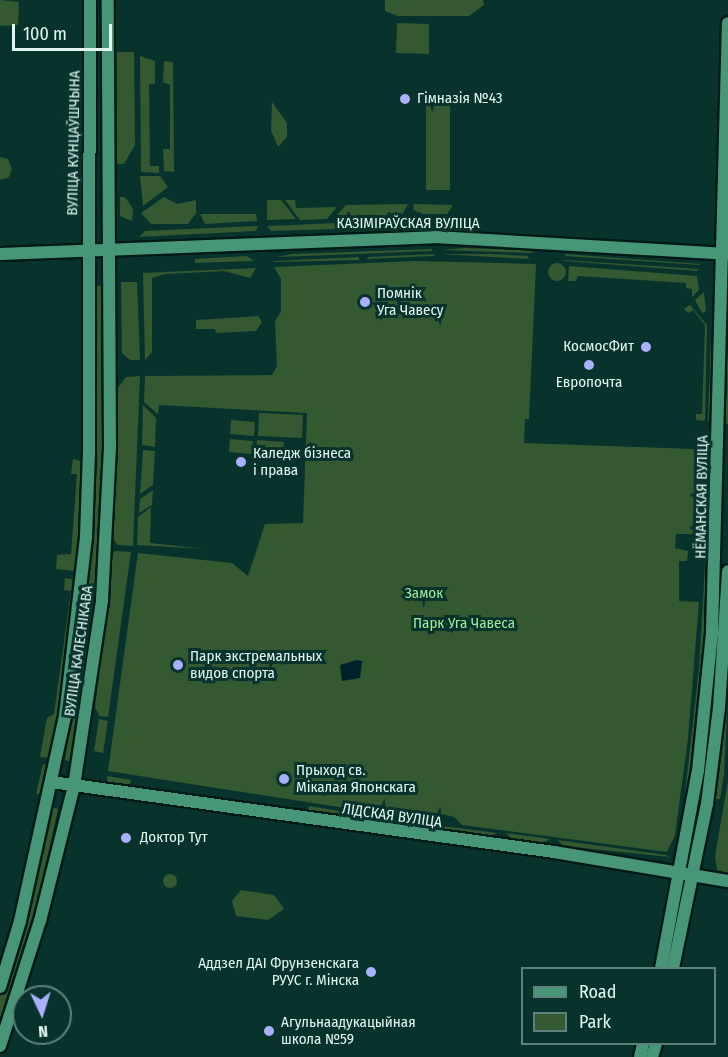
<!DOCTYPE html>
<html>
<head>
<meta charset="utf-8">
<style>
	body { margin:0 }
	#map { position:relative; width:728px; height:1057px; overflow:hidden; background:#08332d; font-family:"Fira Sans Condensed",sans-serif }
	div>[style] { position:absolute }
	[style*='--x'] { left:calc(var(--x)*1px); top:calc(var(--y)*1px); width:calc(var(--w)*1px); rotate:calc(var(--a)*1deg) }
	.green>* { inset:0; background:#345830 }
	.round { border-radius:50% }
	.water>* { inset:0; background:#00202a }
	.roads { filter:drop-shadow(2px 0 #001a15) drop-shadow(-2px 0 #001a15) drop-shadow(0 2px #001a15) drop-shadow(0 -2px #001a15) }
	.major>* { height:12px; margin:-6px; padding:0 6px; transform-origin:6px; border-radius:6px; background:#489678 }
	.dots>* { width:16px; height:16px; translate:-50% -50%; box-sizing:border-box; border:3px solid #08332d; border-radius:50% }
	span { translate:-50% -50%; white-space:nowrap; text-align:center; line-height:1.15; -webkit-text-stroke:6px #08332d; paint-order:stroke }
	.poi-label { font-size:15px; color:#e1f6f2 }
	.left { translate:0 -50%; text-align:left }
	.right { translate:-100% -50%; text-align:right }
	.street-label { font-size:15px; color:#e1f6f2 }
	.park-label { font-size:15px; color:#9fee96 }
	.legend { position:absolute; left:521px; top:967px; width:195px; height:78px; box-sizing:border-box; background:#08332d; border:2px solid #5f817c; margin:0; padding:8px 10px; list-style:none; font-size:18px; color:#e1f6f2 }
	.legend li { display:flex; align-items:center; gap:12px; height:30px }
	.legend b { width:30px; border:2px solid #5f817c }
	.north { position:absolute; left:12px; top:985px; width:60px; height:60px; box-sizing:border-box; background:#08332d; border:2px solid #5f817c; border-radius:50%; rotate:176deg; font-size:16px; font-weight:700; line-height:24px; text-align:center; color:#e1f6f2 }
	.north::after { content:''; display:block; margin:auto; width:21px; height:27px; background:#a9b0fc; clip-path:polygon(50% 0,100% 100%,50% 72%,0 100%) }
	.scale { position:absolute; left:12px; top:24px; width:100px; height:27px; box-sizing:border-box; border:3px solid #e1f6f2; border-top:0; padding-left:8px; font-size:18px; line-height:21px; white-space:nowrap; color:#e1f6f2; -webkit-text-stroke:4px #08332d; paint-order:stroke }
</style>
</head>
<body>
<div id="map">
	<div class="green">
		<div style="clip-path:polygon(0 0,19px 2px,18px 25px,0 26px)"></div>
		<div style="clip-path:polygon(385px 0,483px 0,484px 5px,469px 16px,398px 16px,385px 11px)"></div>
		<div style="clip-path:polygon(397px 23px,429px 24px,429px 54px,396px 53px)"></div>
		<div style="clip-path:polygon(117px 52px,134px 52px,135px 145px,124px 164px,117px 164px)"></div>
		<div style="clip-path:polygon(140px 56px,155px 61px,155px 84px,149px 84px,150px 166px,159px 166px,159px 173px,141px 172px)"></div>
		<div style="clip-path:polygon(164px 61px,173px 62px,174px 172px,164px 171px,163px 149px,170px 149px,170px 85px,163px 82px)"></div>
		<div style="clip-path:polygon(272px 102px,287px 123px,287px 137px,278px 147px,271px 130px)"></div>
		<div style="clip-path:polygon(426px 105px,450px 105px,450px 190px,426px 190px)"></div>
		<div style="clip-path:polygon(0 157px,8px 159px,12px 169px,9px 177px,0 180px)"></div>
		<div style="clip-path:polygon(140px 176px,160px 176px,168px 187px,143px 206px)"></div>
		<div style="clip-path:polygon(120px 197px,125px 197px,133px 209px,132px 221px,120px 216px)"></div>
		<div style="clip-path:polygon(164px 197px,177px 204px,196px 200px,196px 213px,188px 224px,151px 224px,141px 213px)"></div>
		<div style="clip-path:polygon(267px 200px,281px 200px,296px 219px,267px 220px)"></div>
		<div style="clip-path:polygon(285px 200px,295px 200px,296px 208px,337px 207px,327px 219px,300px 220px)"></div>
		<div style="clip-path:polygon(408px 204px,402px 215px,334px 218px,346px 205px)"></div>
		<div style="clip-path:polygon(414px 204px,452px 205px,452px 207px,447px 214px,420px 214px,413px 209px)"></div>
		<div style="clip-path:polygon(200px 214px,256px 214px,257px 221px,205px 224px)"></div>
		<div style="clip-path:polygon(428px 219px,431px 226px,271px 231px,267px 226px)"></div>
		<div style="clip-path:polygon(258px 226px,256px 231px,139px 237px,145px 231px)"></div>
		<div style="clip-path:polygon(464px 248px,528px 250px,534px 253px,442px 250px)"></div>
		<div style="clip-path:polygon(432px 249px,432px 251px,278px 257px,292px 254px)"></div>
		<div style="clip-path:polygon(434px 254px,434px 256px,367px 259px,368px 257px)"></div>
		<div style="clip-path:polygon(440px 254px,489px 254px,528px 256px,529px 259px)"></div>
		<div style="clip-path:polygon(565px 254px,700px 264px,700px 265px,565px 256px)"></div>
		<div style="clip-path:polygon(247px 256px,254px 261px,195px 263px,195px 259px)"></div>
		<div style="clip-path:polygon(359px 257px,359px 260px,273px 262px,274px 261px)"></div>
		<div style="clip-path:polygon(564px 260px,698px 269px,698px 271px,564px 261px)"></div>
		<div style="clip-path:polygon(415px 261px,536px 264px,529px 419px,525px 419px,524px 443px,693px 449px,703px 458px,702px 534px,676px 534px,675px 548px,688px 551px,687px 561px,679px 561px,679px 601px,699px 602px,688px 739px,675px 835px,667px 852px,462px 825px,454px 817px,442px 814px,428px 821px,108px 771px,138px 553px,232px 563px,248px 576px,265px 524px,303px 523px,307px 413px,159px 405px,158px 414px,144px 402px,145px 376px,272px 375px,277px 366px,275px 321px,281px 312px,281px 279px,274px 267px)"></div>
		<div class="round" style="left:548px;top:263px;width:18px;height:18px"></div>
		<div style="clip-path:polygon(569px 266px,697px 276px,699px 290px,692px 297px,692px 289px,686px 288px,686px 283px,578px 276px,576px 281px,568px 281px)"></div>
		<div style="clip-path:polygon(256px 268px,250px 278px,224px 271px,166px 274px,152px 278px,152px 352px,145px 360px,143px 273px)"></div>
		<div style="clip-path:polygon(121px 282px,137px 282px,140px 360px,130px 360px,122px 353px)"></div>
		<div style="clip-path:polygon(727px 285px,728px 285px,728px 424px,725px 424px)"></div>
		<div style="clip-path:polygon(95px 286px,102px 286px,106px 424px,97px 598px,73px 762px,65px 760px,87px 595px,95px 488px)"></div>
		<div style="clip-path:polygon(704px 292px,706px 311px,702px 313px,695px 300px)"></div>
		<div style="clip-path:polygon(690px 305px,707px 325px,705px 419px,703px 421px,696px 420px,696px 414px,702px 414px,705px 325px,693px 310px,688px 313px,684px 309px)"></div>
		<div style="clip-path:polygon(258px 316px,262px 322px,256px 331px,216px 333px,215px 329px,196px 329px,196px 320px)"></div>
		<div style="clip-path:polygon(711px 336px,715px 337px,713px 424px,708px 421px)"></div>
		<div style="clip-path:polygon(140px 376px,133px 546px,118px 545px,112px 538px,117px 389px,126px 377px)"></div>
		<div style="clip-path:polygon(143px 405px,156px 418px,155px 447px,142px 445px)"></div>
		<div style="clip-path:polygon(259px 413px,303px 415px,302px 438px,258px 436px)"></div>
		<div style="clip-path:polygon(231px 420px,255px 422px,254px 436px,230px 434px)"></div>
		<div style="clip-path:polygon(230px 439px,253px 441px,252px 454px,229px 452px)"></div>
		<div style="clip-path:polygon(257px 440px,284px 442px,283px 458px,256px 456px)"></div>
		<div style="clip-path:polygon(143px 450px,155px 451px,153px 485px,140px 494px)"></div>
		<div style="clip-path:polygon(708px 453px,711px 456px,709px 538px,705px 540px)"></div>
		<div style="clip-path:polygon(73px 459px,83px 462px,76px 571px,56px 569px,57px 555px,71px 554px,77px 474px,71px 474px)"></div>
		<div style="clip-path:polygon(153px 490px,152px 505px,139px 513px,140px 499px)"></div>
		<div style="clip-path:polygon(151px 507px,150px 543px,205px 549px,137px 545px,138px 517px)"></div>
		<div style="clip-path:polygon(706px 548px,709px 551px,704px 662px,695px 757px,679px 847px,699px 668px)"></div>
		<div style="clip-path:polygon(115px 551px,131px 552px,108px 717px,100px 716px,95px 708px,111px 555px)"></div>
		<div style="clip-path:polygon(65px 578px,77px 580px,50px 758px,40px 757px,47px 718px,54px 714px,71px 591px,64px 590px)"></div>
		<div style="clip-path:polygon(728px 696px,724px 775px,720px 799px,715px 799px)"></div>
		<div style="clip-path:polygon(99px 719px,108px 721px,103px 753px,94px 751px)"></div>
		<div style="clip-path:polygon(43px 764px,48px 765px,42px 795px,36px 794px)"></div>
		<div style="clip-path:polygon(107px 776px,131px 780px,129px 787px,108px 784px)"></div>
		<div style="clip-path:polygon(728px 780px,728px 873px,717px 870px,715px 856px)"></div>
		<div style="clip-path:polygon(309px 806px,395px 820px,497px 833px,490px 836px,383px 823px,308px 810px)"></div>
		<div style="clip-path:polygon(50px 807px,58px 809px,31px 931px,0 1033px,0 997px)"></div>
		<div style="clip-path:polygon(506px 833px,550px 839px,544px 843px,511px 838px)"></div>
		<div style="clip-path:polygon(558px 840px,666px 855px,670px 857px,563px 846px)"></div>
		<div class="round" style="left:163px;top:874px;width:14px;height:14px"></div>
		<div style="clip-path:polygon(241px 890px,274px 895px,284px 909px,268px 920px,236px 916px,232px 901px)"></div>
	</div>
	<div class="water">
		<div style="clip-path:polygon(357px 660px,362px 661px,360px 678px,342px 681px,340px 665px)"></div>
	</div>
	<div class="roads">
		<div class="major">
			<div style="--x:0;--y:254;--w:435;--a:-2.2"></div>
			<div style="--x:435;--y:237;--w:293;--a:3.3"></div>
			<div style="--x:52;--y:782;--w:507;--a:7.94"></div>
			<div style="--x:554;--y:852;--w:176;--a:9.5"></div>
			<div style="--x:661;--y:968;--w:200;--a:-79.4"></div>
			<div style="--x:698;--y:771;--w:140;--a:-84.2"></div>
			<div style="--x:712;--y:632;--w:609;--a:-88.5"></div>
			<div style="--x:673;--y:968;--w:167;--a:-78.3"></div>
			<div style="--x:707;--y:804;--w:97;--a:-82.9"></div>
			<div style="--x:719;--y:708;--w:137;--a:-86.2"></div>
			<div style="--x:0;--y:987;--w:69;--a:-73.1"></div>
			<div style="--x:20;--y:921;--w:210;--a:-77.6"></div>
			<div style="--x:65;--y:716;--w:180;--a:-83.3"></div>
			<div style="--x:86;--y:537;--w:85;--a:-88"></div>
			<div style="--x:89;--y:452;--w:452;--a:-89.9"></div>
			<div style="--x:0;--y:1046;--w:131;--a:-72.3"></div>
			<div style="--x:40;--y:921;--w:139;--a:-75.9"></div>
			<div style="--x:74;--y:786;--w:188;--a:-81.4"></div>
			<div style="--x:102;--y:600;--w:151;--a:-87"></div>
			<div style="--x:110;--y:449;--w:449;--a:-90.3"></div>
			<div style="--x:640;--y:1057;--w:13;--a:-77"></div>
			<div style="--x:652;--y:1057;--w:14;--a:-73"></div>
		</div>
	</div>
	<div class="dots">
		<div style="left:405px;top:99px;background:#a9b0fc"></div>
		<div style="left:365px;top:302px;background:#a9b0fc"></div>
		<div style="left:646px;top:347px;background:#a9b0fc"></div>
		<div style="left:589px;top:365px;background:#a9b0fc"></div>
		<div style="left:241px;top:462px;background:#a9b0fc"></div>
		<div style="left:178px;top:665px;background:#a9b0fc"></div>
		<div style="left:284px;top:779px;background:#a9b0fc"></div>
		<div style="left:126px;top:838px;background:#a9b0fc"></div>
		<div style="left:371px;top:972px;background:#a9b0fc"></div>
		<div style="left:269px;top:1031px;background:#a9b0fc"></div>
	</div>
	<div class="poi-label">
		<span class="left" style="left:417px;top:99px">Гімназія №43</span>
		<span class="left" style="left:377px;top:302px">Помнік<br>Уга Чавесу</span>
		<span class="right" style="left:634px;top:347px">КосмосФит</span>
		<span style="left:589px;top:383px">Европочта</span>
		<span class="left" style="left:253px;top:462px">Каледж бізнеса<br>і права</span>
		<span class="left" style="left:190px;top:665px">Парк экстремальных<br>видов спорта</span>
		<span class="left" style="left:296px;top:779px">Прыход св.<br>Мікалая Японскага</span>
		<span class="left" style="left:140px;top:838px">Доктор Тут</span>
		<span class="right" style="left:359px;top:972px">Аддзел ДАІ Фрунзенскага<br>РУУС г. Мінска</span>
		<span class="left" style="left:281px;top:1031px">Агульнаадукацыйная<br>школа №59</span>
	</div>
	<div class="street-label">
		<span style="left:74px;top:143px;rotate:-89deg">ВУЛІЦА КУНЦАЎШЧЫНА</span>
		<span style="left:408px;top:224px">КАЗІМІРАЎСКАЯ ВУЛІЦА</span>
		<span style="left:702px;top:497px;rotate:-89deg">НЁМАНСКАЯ ВУЛІЦА</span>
		<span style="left:79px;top:651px;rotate:-82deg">ВУЛІЦА КАЛЕСНІКАВА</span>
		<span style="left:392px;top:816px;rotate:8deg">ЛІДСКАЯ ВУЛІЦА</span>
	</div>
	<div class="park-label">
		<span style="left:424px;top:594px">Замок</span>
		<span style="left:464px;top:624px">Парк Уга Чавеса</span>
	</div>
	<ul class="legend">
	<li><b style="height:8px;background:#489678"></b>Road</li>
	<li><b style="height:16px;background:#345830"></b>Park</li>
	</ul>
	<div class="north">N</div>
	<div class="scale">100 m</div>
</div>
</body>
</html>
